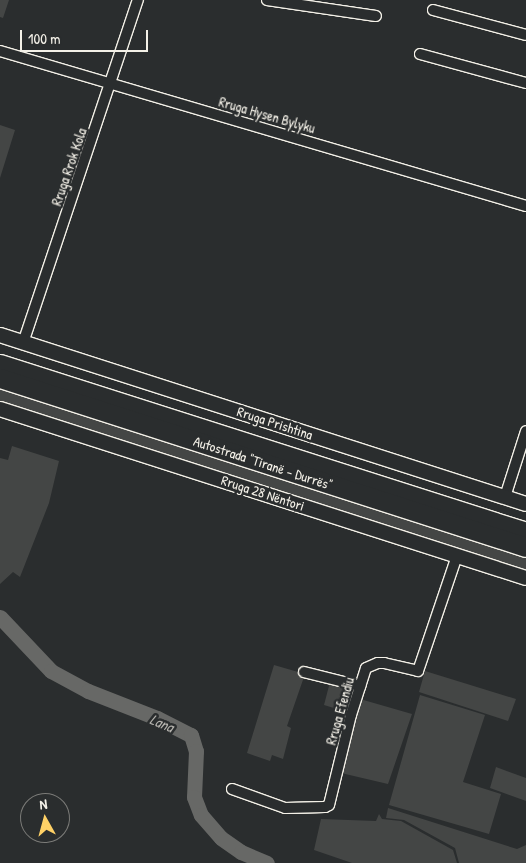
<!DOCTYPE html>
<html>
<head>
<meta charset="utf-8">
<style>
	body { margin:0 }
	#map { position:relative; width:526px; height:863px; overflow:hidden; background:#2a2d2e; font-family:"Patrick Hand",sans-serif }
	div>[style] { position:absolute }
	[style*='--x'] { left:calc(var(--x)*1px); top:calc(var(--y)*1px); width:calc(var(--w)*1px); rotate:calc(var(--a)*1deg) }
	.green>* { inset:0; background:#444645 }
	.river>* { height:15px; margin:-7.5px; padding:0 7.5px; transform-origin:7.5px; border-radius:7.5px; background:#676866 }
	.roads { filter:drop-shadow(1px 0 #f4f1e8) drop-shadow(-1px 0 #f4f1e8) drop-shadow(0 1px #f4f1e8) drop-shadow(0 -1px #f4f1e8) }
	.minor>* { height:10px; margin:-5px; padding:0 5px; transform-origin:5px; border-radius:5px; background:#2a2d2e }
	.secondary>* { height:14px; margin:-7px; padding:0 7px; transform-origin:7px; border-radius:7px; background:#2a2d2e }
	.motorway>* { height:19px; margin:-9.5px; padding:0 9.5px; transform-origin:9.5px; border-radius:9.5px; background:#2a2d2e }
	span { translate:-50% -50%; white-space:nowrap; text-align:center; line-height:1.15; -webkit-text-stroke:5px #2a2d2e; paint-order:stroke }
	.street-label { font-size:14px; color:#f4f1e8 }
	.water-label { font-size:15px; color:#b5b3ae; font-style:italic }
	.north { position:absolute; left:20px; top:793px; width:50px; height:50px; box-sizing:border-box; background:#2a2d2e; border:1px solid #7b7b78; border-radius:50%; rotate:353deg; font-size:14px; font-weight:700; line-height:20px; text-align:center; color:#f4f1e8 }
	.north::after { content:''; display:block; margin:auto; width:18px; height:22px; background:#ffd166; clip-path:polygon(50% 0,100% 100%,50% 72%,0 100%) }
	.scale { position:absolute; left:20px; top:30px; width:128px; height:22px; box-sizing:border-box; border:2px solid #f4f1e8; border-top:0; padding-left:6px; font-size:15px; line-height:18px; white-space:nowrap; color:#f4f1e8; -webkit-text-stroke:4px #2a2d2e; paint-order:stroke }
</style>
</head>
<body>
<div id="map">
	<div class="green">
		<div style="clip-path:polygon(0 0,9px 0,3px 18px,0 17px)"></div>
		<div style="clip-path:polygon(0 125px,15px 130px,0 178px)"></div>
		<div style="clip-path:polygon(0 384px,81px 410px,92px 418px,526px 552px,526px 571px,0 403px)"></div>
		<div style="clip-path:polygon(12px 446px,59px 461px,49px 503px,20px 577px,13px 572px,0 584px,0 458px,8px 460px)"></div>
		<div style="clip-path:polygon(274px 665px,305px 674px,287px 726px,291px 728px,283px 759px,272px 755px,270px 761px,247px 753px)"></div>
		<div style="clip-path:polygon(425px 671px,516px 699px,508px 721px,419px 692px)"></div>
		<div style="clip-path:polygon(330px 682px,355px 690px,350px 713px,324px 705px)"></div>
		<div style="clip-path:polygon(420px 695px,485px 715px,463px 782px,501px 794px,489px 834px,389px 805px)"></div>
		<div style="clip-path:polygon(360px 699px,412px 714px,388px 784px,341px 773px,341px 767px,345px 766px,343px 760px,346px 748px,348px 747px,348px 741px)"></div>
		<div style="clip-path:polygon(496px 767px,526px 778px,526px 801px,490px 788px)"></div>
		<div style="clip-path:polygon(388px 808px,517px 849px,526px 845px,526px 863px,459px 863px,455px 848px,404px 820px,386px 818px)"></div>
		<div style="clip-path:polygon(379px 814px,382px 819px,401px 821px,453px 850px,457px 863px,352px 863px,314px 850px,321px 819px,376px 821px)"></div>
	</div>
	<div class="river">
		<div style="--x:0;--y:617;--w:74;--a:46.6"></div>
		<div style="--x:51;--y:671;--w:42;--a:28.4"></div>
		<div style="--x:88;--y:691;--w:74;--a:21.4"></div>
		<div style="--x:157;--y:718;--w:38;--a:27"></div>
		<div style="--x:191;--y:735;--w:17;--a:73"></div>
		<div style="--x:196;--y:751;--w:46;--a:92.5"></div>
		<div style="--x:194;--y:797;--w:19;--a:69"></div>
		<div style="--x:201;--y:815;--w:30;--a:49"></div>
		<div style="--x:221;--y:838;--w:24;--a:35"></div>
		<div style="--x:241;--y:852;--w:28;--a:23"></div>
	</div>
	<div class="roads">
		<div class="minor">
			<div style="--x:267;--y:0;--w:110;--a:8.4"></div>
			<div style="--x:433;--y:10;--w:96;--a:15"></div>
			<div style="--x:0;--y:51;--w:548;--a:16.42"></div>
			<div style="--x:420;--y:54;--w:110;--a:15.3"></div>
			<div style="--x:23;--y:343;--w:362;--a:-71.5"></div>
			<div style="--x:505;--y:497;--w:69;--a:-72.3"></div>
			<div style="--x:304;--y:672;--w:58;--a:14"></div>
			<div style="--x:232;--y:789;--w:56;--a:19.7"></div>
			<div style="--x:285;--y:808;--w:40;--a:-1.4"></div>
			<div style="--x:325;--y:807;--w:4;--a:-27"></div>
			<div style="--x:329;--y:805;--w:93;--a:-76.3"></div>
			<div style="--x:351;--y:715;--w:49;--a:-72.3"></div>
			<div style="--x:366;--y:668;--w:13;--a:-23"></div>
			<div style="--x:378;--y:663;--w:6;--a:0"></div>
			<div style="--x:384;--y:663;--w:35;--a:13"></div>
			<div style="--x:418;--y:671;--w:121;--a:-71.3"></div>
		</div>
		<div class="secondary">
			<div style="--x:0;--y:335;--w:552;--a:17.81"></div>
			<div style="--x:0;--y:409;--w:552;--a:17.81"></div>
		</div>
		<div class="motorway">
			<div style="--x:0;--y:364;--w:552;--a:17.71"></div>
			<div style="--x:0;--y:378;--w:552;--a:17.81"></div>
		</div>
	</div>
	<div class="street-label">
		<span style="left:267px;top:115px;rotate:16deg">Rruga Hysen Bylyku</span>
		<span style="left:69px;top:167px;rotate:-71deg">Rruga Rrok Kola</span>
		<span style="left:275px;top:423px;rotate:18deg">Rruga Prishtina</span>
		<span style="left:263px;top:463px;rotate:18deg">Autostrada "Tiranë - Durrës"</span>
		<span style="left:263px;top:493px;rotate:18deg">Rruga 28 Nëntori</span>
		<span style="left:340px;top:711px;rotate:-74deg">Rruga Efendiu</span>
	</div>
	<div class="water-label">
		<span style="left:162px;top:723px;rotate:23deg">Lana</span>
	</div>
	<div class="north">N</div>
	<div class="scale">100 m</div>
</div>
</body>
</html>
